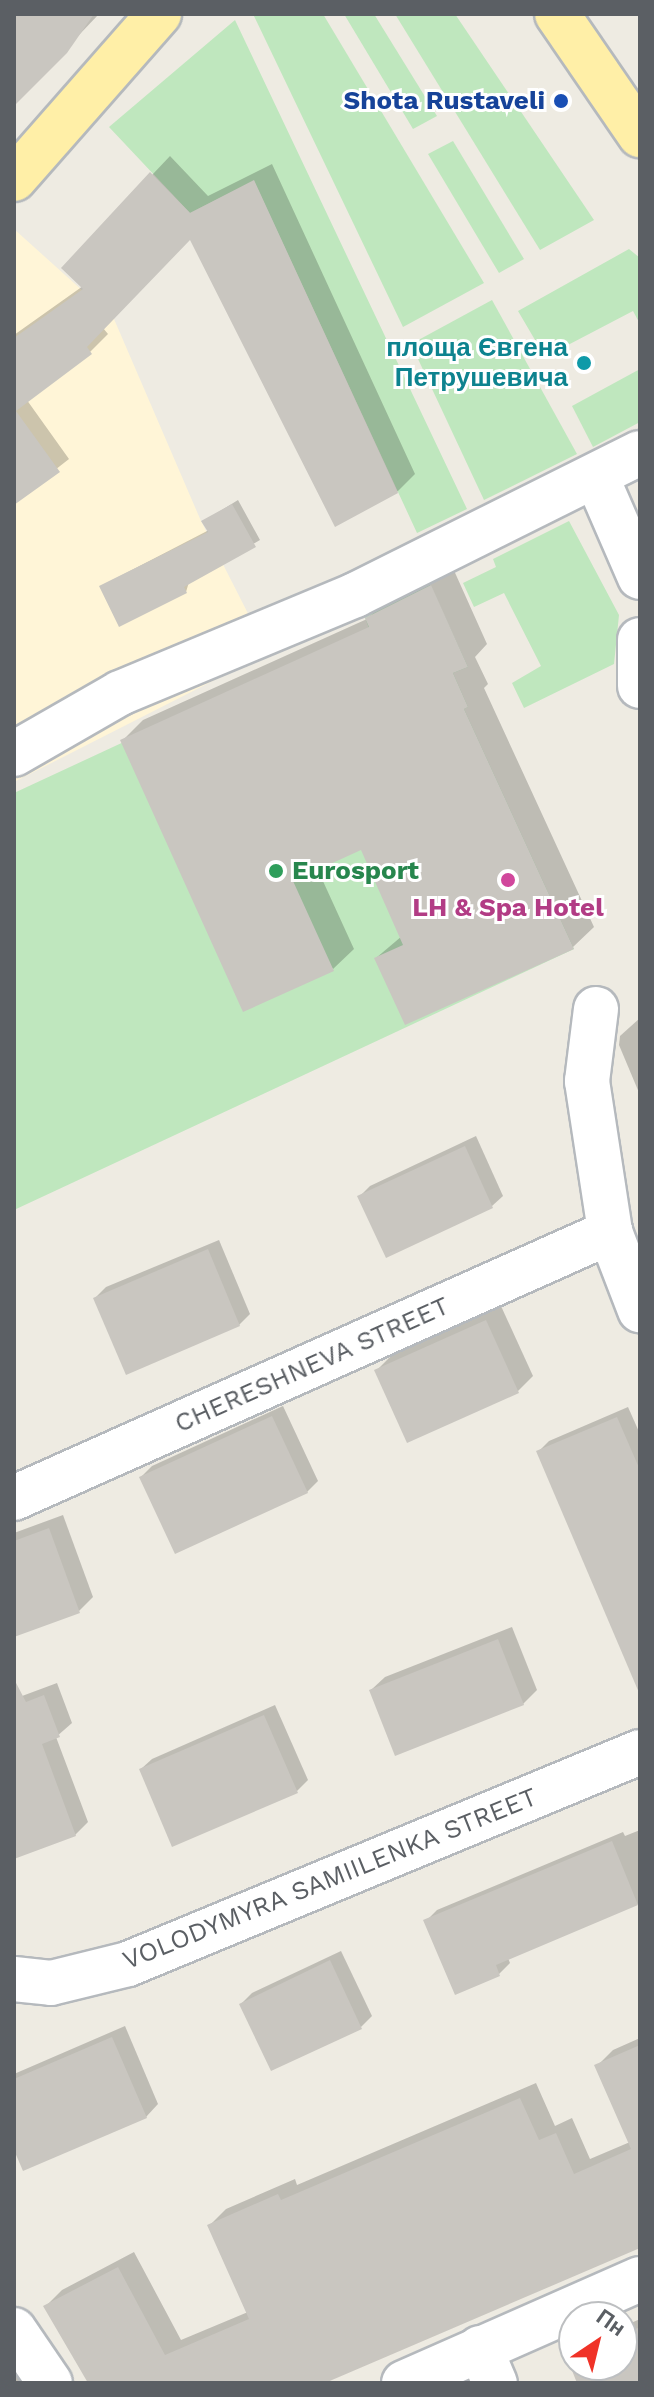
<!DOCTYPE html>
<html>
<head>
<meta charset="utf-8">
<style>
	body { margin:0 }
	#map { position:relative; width:654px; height:2397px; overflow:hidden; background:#eeebe2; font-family:"Work Sans",sans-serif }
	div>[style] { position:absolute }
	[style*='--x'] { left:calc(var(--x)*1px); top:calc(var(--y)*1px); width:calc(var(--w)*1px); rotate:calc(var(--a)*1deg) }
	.commercial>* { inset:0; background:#fff5d7 }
	.green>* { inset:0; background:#bfe7be }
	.shadow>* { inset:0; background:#0003 }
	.building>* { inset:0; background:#c9c6c0 }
	.roads { filter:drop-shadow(2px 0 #b5b9bd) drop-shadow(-2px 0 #b5b9bd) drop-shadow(0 2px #b5b9bd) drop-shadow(0 -2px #b5b9bd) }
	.minor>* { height:44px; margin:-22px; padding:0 22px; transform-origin:22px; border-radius:22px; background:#fff }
	.major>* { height:44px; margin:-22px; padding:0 22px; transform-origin:22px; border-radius:22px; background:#ffefa7 }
	.dots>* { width:22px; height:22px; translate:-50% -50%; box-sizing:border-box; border:4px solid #fff; border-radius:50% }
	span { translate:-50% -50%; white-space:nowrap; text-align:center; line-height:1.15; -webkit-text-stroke:6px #fff; paint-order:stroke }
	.transit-label { font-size:26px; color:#164399; font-weight:700 }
	.right { translate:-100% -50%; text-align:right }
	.culture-label { font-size:26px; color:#0d838f; font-weight:700 }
	.leisure-label { font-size:26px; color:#27864d; font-weight:700 }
	.left { translate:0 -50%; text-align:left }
	.hotel-label { font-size:26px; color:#b23c85; font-weight:700 }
	.street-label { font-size:26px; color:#5b5f64 }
	.frame { position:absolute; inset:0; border:16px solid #5b5f64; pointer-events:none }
	.north { position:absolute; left:558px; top:2301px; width:80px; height:80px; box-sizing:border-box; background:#fff; border:2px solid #bdbfc1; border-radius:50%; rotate:35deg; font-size:22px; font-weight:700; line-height:32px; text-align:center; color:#5b5f64 }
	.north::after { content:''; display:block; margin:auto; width:28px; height:36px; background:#f03227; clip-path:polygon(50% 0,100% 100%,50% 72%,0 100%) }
</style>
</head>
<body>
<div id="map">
	<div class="commercial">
		<div style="clip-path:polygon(14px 229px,114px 319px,201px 521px,268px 653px,14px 782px)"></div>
	</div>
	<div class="green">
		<div style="clip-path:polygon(253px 14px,323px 14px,484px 283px,403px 327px)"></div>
		<div style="clip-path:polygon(344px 14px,374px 14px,437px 116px,413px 129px)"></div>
		<div style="clip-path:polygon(395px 14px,455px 14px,594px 220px,540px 250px)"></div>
		<div style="clip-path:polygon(235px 20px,467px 509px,417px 533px,254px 181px,190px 213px,109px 127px)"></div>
		<div style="clip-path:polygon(453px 141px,524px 259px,499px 273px,428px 154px)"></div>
		<div style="clip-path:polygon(629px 249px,640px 258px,640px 324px,633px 311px,545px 357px,518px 311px)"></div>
		<div style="clip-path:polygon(492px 300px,577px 454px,484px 500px,411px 344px)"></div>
		<div style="clip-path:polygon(640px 369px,640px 422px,593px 447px,572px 406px)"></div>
		<div style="clip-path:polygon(569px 521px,619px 615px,614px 664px,524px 708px,512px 683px,541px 666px,504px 593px,474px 607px,463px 583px,496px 567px,493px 559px)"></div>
		<div style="clip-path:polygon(428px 580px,468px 667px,453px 673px,468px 707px,464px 709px,574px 949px,14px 1210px,14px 793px,369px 628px,362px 610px)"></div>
	</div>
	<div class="shadow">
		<div style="clip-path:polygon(14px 14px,99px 14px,14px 103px)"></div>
		<div style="clip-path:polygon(170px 156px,208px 196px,272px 164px,415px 474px,397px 492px,191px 237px,103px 328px,108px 334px,90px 352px,19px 389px,69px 459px,14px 502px,14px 335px,83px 286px,64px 268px)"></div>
		<div style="clip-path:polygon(238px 500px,260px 540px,189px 582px,186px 592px,101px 586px,209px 530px,204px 521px)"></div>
		<div style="clip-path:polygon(452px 566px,487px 644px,475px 657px,488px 684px,484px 688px,594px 927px,573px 947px,376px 958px,402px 936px,362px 848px,317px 868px,354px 949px,333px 969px,122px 741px,143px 720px,367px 619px,388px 598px)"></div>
		<div style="clip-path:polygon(640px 1018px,640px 1095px,619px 1045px,620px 1036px)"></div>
		<div style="clip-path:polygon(476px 1136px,503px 1196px,492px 1206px,387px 1255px,359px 1197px,370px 1186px)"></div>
		<div style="clip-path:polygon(219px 1240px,250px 1314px,239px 1325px,95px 1298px,106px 1287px)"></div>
		<div style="clip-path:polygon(501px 1306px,533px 1376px,518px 1391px,408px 1441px,377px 1370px,392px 1355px)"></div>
		<div style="clip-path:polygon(283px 1406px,318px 1481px,307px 1492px,141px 1477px,152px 1466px)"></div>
		<div style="clip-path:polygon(628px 1407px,640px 1434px,640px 1649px,538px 1452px,549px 1441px)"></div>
		<div style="clip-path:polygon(63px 1515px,93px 1597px,78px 1612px,14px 1635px,14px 1533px)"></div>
		<div style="clip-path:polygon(512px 1627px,537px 1690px,523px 1704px,371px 1690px,385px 1677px)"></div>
		<div style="clip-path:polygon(57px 1683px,72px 1723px,56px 1737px,88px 1822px,75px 1835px,14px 1857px,14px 1699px)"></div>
		<div style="clip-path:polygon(275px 1705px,308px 1780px,297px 1791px,141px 1769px,152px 1759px)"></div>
		<div style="clip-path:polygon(640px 1830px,640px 1903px,508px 1958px,510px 1963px,499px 1974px,426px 1921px,437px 1910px,623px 1832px,625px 1836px)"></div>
		<div style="clip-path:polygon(341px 1951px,372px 2016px,361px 2027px,241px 2004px,252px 1993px)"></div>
		<div style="clip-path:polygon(125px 2026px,158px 2104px,146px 2117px,14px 2145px,14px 2074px)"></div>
		<div style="clip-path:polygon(640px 2038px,640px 2246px,322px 2383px,91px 2383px,46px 2306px,62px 2290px,134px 2252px,181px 2340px,248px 2312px,210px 2225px,226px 2209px,295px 2179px,297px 2185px,536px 2083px,555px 2126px,572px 2118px,590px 2159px,630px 2142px,597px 2066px,613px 2050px)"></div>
		<div style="clip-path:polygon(640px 2319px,640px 2383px,579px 2383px,569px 2359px,574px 2354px,574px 2365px,622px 2365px,622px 2327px)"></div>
		<div style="clip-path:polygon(14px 2345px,40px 2383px,14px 2383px)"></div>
	</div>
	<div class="building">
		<div style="clip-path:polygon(14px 14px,94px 14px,67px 53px,14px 106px)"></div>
		<div style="clip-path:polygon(150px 172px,190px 213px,254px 180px,398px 493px,335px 527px,190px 240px,87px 347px,92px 354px,16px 411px,60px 472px,14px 505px,14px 338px,83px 289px,61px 268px)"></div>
		<div style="clip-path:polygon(232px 504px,256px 547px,184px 587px,187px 593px,119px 627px,99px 586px,208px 532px,201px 521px)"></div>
		<div style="clip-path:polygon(431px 585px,468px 667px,453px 673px,468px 707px,464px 709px,574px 949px,405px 1025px,374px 958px,403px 945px,361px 850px,293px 881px,334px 971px,243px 1012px,120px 740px,369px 627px,365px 618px)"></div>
		<div style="clip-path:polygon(465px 1146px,493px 1208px,386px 1258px,357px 1196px)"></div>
		<div style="clip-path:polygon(208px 1249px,240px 1326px,126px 1375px,93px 1298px)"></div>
		<div style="clip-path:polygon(486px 1320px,519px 1393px,407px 1443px,374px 1370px)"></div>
		<div style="clip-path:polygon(272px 1416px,308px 1493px,175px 1554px,139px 1477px)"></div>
		<div style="clip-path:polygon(617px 1417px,640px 1470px,640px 1695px,536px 1451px)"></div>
		<div style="clip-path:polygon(49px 1528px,80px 1613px,14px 1637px,14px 1541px)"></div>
		<div style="clip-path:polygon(498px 1639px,524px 1705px,395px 1756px,369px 1690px)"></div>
		<div style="clip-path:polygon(14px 1679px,26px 1702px,44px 1695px,60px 1737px,42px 1744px,76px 1836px,14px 1859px)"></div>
		<div style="clip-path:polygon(264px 1715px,298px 1793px,172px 1847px,139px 1769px)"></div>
		<div style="clip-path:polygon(612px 1841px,638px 1905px,496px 1965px,500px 1976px,455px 1995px,423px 1920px)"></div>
		<div style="clip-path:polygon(330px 1960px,362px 2029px,271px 2071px,239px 2004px)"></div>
		<div style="clip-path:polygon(112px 2037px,147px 2118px,23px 2171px,14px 2150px,14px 2079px)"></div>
		<div style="clip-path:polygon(640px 2045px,640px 2248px,325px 2383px,88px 2383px,43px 2306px,118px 2267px,165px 2355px,249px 2319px,207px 2225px,278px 2194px,281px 2200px,520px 2098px,539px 2140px,556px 2133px,574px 2174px,631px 2149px,594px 2065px)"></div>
		<div style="clip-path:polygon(640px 2327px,640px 2383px,577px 2383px,567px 2358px,574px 2355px,574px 2365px,622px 2365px,622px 2335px)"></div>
	</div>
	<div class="roads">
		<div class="minor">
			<div style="--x:596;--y:476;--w:110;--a:66.5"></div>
			<div style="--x:640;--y:640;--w:46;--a:90"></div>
			<div style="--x:14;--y:754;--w:122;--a:-29.9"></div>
			<div style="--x:120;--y:693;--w:255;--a:-22.6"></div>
			<div style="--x:355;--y:595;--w:318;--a:-26.5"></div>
			<div style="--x:596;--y:1009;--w:73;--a:97.1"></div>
			<div style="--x:587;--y:1081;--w:153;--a:81.3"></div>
			<div style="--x:610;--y:1232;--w:84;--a:69"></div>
			<div style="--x:14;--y:1498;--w:653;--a:-24.05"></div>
			<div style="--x:14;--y:1979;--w:37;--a:6"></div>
			<div style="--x:51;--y:1983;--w:79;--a:-13.9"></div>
			<div style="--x:128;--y:1964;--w:554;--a:-22.49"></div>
			<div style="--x:14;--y:2330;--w:64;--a:55.8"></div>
			<div style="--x:480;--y:2348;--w:38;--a:67"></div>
			<div style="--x:404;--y:2383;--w:258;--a:-23.8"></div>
		</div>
		<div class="major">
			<div style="--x:557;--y:14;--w:147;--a:55.6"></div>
			<div style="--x:14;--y:179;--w:220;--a:-48.7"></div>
		</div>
	</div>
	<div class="dots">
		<div style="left:561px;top:101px;background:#1a4fb4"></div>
		<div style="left:584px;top:363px;background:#0f9aa8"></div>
		<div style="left:276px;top:871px;background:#2e9e5b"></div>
		<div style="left:508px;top:880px;background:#d1479c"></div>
	</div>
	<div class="transit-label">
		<span class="right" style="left:545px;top:101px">Shota Rustaveli</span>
	</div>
	<div class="culture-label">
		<span class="right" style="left:568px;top:363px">площа Євгена<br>Петрушевича</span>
	</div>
	<div class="leisure-label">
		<span class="left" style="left:292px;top:871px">Eurosport</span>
	</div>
	<div class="hotel-label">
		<span style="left:508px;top:908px">LH &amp; Spa Hotel</span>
	</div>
	<div class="street-label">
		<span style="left:312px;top:1365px;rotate:-24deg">CHERESHNEVA STREET</span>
		<span style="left:330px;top:1879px;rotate:-22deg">VOLODYMYRA SAMIILENKA STREET</span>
	</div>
	<div class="frame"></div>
	<div class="north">Пн</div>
</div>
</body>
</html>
